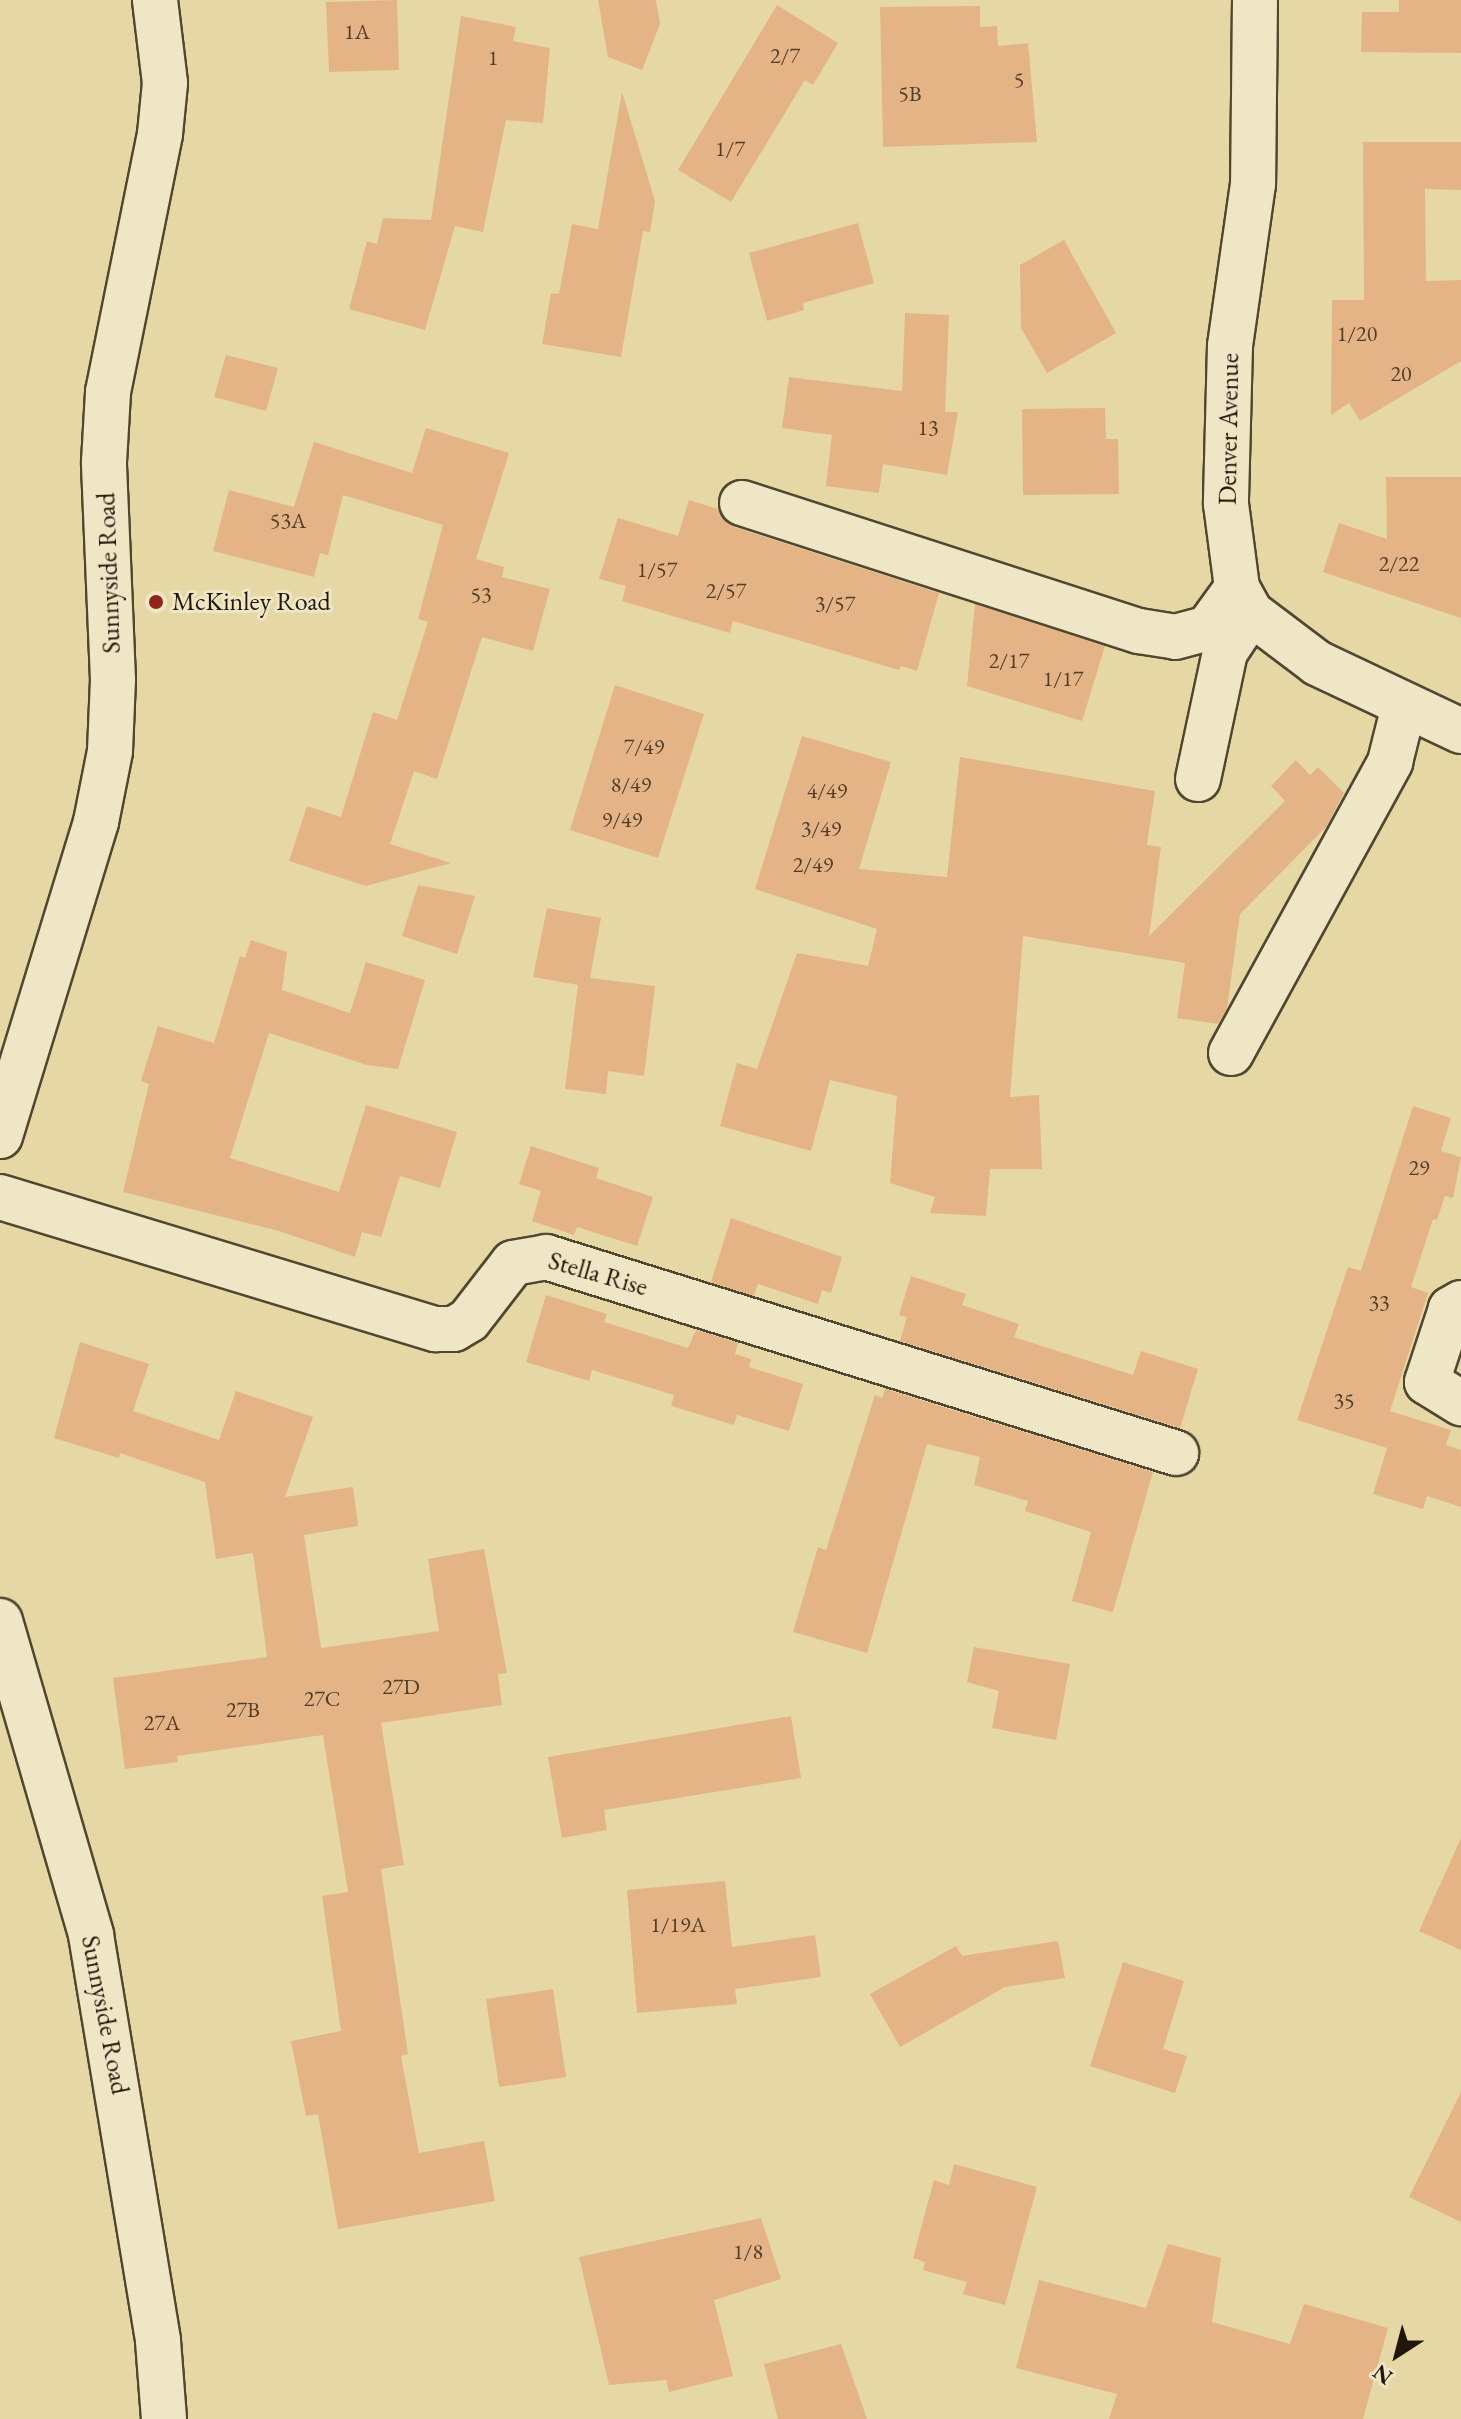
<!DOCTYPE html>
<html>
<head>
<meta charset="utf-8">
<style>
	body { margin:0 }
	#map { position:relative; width:1461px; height:2419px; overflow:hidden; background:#e5d8a5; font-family:"EB Garamond",serif }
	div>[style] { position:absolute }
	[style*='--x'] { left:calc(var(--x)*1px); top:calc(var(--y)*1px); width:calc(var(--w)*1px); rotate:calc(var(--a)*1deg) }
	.building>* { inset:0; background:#e4b487 }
	.roads { filter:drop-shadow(2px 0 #514731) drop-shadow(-2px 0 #514731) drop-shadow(0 2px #514731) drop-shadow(0 -2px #514731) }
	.minor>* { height:44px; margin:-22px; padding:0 22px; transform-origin:22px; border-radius:22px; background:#eee6c4 }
	.dots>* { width:22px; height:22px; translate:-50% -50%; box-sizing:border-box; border:4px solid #eee6c4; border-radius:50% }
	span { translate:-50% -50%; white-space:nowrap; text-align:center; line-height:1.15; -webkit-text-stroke:6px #eee6c4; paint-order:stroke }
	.number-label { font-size:22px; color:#513e29 }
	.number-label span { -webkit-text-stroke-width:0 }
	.street-label { font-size:26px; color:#20170a }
	.poi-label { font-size:26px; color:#20170a }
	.left { translate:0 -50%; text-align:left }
	.north { position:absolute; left:1357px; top:2315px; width:80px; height:80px; -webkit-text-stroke:6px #eee6c4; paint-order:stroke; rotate:216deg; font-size:22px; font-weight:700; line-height:32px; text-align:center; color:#20170a }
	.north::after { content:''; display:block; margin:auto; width:28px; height:36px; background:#20170a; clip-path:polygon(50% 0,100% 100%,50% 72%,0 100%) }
</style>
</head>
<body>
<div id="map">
	<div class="building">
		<div style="clip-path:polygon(397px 0,399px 70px,329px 72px,326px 2px)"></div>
		<div style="clip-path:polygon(598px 0,656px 0,660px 24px,642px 70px,608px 57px)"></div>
		<div style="clip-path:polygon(1399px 0,1461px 0,1461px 53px,1361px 52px,1362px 12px,1399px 12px)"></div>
		<div style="clip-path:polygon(777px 5px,838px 43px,813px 85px,805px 80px,731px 202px,678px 170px)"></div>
		<div style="clip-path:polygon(980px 6px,980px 27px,997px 26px,998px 46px,1028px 43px,1037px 142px,883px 147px,880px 7px)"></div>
		<div style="clip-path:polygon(461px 16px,516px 27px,513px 41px,550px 48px,543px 123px,506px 120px,483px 232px,455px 226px,425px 330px,349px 309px,367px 241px,377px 244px,383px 218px,431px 220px)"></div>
		<div style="clip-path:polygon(622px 92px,655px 201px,650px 232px,643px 231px,621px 357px,542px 344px,551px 293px,559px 294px,572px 224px,598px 229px)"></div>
		<div style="clip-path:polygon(1363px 142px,1461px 142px,1461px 190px,1425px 189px,1426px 281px,1461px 280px,1461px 361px,1360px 421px,1349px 403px,1331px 415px,1332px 300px,1364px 300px)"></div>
		<div style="clip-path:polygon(858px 223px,874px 283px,803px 303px,804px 310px,767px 321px,749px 253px)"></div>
		<div style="clip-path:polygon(1064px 240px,1116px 333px,1047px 373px,1021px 328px,1020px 265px)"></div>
		<div style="clip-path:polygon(905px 313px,949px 315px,945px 412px,958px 412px,947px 475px,883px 464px,879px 493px,826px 486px,832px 435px,782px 428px,789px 377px,902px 391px)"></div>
		<div style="clip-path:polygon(226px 355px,278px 368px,266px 411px,214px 397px)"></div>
		<div style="clip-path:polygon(1105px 408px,1106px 439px,1118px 439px,1119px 494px,1023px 495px,1022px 409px)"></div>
		<div style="clip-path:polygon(426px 428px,509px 453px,476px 559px,504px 567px,502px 577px,550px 589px,533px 651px,482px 637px,437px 779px,414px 771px,390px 844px,451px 863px,366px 886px,289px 861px,307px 806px,341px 817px,373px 712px,397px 720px,428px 622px,418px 619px,443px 525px,343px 495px,328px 555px,320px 553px,314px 577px,213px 551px,229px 490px,294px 507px,314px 442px,412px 473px)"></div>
		<div style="clip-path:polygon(1386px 477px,1461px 477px,1461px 618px,1323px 572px,1339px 523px,1387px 539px)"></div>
		<div style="clip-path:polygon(689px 500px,718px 509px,734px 527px,939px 593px,917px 671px,901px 666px,899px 670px,733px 621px,730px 633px,622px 601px,626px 586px,599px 579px,618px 518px,678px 536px)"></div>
		<div style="clip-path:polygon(975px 604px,1105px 646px,1082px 721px,967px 686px)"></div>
		<div style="clip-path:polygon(615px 685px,704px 714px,658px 858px,570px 830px)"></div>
		<div style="clip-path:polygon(802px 736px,891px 762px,859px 869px,947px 877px,960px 757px,1155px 791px,1147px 845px,1161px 847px,1149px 936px,1285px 801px,1271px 786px,1296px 760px,1310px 775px,1318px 767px,1344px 793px,1326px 827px,1240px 914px,1227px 1008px,1218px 1024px,1177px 1018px,1185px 963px,1023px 936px,1010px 1097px,1039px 1095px,1042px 1169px,990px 1169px,986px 1216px,930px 1213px,935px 1197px,890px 1183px,897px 1096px,830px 1080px,811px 1151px,720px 1126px,737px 1063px,757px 1069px,797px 953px,868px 966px,877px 929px,755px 889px)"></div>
		<div style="clip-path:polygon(418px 885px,475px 896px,457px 954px,402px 936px)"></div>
		<div style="clip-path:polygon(547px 908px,601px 918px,590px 978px,655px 986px,644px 1076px,608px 1071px,606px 1094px,565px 1089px,578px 985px,533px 977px)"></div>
		<div style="clip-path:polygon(251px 940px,287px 952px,282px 990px,350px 1013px,366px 962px,425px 980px,398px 1069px,367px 1065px,269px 1033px,230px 1158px,339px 1192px,366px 1105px,457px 1132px,440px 1188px,400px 1176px,381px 1237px,362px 1232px,355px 1257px,279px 1231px,123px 1192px,149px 1084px,141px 1081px,158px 1026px,214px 1043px,240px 956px,245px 958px)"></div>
		<div style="clip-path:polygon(1413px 1106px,1451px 1118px,1441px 1151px,1461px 1157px,1453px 1198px,1445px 1196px,1437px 1220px,1433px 1219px,1411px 1287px,1428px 1293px,1390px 1411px,1451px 1430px,1446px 1445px,1461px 1450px,1461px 1507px,1427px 1496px,1423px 1509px,1373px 1494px,1387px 1448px,1297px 1420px,1348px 1267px,1361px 1271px)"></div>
		<div style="clip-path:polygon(531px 1146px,599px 1168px,596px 1178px,653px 1197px,637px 1246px,577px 1227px,574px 1235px,532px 1221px,541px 1191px,519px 1184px)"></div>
		<div style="clip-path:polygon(731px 1218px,842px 1257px,831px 1293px,822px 1290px,818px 1304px,758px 1284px,754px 1296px,711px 1282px)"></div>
		<div style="clip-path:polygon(911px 1276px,966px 1294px,962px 1305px,1019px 1324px,1014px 1337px,1133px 1375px,1141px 1351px,1198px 1369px,1180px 1428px,900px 1341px,907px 1317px,899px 1315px)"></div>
		<div style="clip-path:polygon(546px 1295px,607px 1314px,604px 1322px,688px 1348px,696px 1330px,738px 1343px,735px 1354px,751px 1359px,749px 1367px,803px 1384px,789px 1431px,737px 1415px,734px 1425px,671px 1406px,674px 1395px,592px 1370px,589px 1381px,526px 1362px)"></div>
		<div style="clip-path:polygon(80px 1342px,149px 1364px,133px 1411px,219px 1440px,236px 1391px,313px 1417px,285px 1497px,353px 1487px,358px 1526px,304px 1535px,321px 1648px,439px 1631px,428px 1559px,484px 1549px,507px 1673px,498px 1674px,502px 1705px,381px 1723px,404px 1865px,381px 1869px,408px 2054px,401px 2056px,419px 2153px,484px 2141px,495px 2201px,338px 2229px,318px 2114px,306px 2116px,291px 2041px,341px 2031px,322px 1896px,348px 1892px,323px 1735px,177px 1756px,178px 1762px,125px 1769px,113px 1678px,267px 1657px,253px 1553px,216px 1559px,205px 1482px,120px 1453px,119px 1458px,54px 1438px)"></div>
		<div style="clip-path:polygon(885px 1389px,1153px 1472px,1113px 1612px,1072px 1601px,1091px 1532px,1025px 1511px,1028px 1501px,974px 1485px,980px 1457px,927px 1444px,867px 1653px,793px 1632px,818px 1547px,826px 1550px,875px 1395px,882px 1398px)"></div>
		<div style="clip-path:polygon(974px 1647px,1070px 1664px,1056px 1740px,992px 1728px,999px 1691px,967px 1682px)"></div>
		<div style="clip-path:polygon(791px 1716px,801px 1778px,604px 1810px,607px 1830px,562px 1838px,548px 1757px)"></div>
		<div style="clip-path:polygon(1461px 1838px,1461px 1950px,1419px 1931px)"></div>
		<div style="clip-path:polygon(725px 1881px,732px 1947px,815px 1935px,821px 1977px,735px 1989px,737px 2004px,637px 2013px,627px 1890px)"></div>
		<div style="clip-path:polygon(1058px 1941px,1065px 1978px,1005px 1987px,900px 2047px,870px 1994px,956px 1946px,962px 1956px)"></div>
		<div style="clip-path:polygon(1123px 1962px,1184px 1981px,1163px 2049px,1187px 2056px,1175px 2093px,1090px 2066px)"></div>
		<div style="clip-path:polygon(553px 1989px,566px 2077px,499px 2087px,486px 1999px)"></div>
		<div style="clip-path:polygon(1461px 2092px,1461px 2222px,1409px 2197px)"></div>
		<div style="clip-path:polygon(954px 2164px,1037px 2187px,1005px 2305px,963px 2294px,967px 2282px,923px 2270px,925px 2262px,913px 2258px,934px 2180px,949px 2185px)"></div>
		<div style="clip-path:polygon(761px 2218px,781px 2279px,714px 2300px,733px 2376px,669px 2392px,666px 2380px,609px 2385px,579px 2257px)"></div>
		<div style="clip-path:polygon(1168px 2244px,1221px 2258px,1212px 2322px,1290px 2344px,1304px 2304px,1388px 2328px,1363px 2419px,1109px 2419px,1117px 2394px,1016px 2368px,1039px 2280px,1146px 2308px)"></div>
		<div style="clip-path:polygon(841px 2344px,867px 2419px,778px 2419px,764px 2364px)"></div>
	</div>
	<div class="roads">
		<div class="minor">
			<div style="--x:1255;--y:0;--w:184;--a:90.6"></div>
			<div style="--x:1253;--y:184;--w:164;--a:98.1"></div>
			<div style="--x:1230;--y:346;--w:158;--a:91.5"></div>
			<div style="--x:1226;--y:504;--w:85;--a:82.5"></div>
			<div style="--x:1237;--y:588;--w:29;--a:61"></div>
			<div style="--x:1251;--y:613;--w:83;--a:37.1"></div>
			<div style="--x:1317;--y:663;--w:159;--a:25.3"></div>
			<div style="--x:742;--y:503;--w:417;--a:17.9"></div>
			<div style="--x:1139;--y:631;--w:36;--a:9"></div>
			<div style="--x:1175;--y:637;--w:34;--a:-15"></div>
			<div style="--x:1208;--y:628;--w:49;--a:-54.1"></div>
			<div style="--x:1198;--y:779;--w:130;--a:-78"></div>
			<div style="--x:1225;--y:652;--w:47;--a:-56.3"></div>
			<div style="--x:1231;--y:1053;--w:332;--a:-61.3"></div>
			<div style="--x:1390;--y:762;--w:58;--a:-76"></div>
			<div style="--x:0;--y:1136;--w:328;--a:-73"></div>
			<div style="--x:96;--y:822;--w:72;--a:-78.8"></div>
			<div style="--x:110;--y:751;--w:71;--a:-87.6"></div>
			<div style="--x:113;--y:680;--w:218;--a:-92.4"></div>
			<div style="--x:104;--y:462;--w:70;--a:-86.7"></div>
			<div style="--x:108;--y:392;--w:263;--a:-78.6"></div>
			<div style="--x:160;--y:134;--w:51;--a:-84.4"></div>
			<div style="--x:165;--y:83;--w:84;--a:-96.9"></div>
			<div style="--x:0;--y:1197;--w:455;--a:16.9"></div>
			<div style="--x:435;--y:1329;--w:19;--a:0"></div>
			<div style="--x:454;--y:1329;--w:17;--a:-31"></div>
			<div style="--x:469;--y:1320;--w:72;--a:-52.3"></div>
			<div style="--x:513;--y:1263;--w:34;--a:-10"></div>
			<div style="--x:546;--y:1257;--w:660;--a:17.28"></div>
			<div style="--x:1461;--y:1303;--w:12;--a:149"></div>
			<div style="--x:1451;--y:1309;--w:77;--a:108.2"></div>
			<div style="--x:1427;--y:1382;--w:40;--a:32"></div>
			<div style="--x:0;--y:1621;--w:327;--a:73.8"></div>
			<div style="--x:91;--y:1935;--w:411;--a:80.6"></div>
			<div style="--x:158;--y:2341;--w:78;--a:85.6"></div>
		</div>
	</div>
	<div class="dots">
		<div style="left:156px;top:602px;background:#8f2418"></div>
	</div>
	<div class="number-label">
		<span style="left:357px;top:32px">1A</span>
		<span style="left:785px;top:56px">2/7</span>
		<span style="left:493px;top:58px">1</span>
		<span style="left:1019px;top:80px">5</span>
		<span style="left:910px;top:94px">5B</span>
		<span style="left:730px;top:149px">1/7</span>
		<span style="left:1357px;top:334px">1/20</span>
		<span style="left:1401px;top:374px">20</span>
		<span style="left:928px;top:428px">13</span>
		<span style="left:288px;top:521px">53A</span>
		<span style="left:1399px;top:564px">2/22</span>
		<span style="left:657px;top:570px">1/57</span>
		<span style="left:726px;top:591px">2/57</span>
		<span style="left:481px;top:595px">53</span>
		<span style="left:835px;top:604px">3/57</span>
		<span style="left:1009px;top:661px">2/17</span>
		<span style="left:1063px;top:679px">1/17</span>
		<span style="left:644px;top:747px">7/49</span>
		<span style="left:631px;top:785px">8/49</span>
		<span style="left:827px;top:791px">4/49</span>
		<span style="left:622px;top:820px">9/49</span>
		<span style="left:821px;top:829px">3/49</span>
		<span style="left:813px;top:865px">2/49</span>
		<span style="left:1419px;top:1168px">29</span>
		<span style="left:1379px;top:1303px">33</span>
		<span style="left:1344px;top:1401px">35</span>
		<span style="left:401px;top:1687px">27D</span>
		<span style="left:322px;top:1699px">27C</span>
		<span style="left:243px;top:1710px">27B</span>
		<span style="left:162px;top:1723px">27A</span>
		<span style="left:678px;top:1925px">1/19A</span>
		<span style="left:748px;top:2252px">1/8</span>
	</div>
	<div class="street-label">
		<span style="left:1229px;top:429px;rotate:-89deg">Denver Avenue</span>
		<span style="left:109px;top:573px;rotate:-92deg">Sunnyside Road</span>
		<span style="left:598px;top:1274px;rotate:16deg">Stella Rise</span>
		<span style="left:105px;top:2015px;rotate:79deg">Sunnyside Road</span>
	</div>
	<div class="poi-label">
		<span class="left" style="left:172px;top:602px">McKinley Road</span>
	</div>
	<div class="north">N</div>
</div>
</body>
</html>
